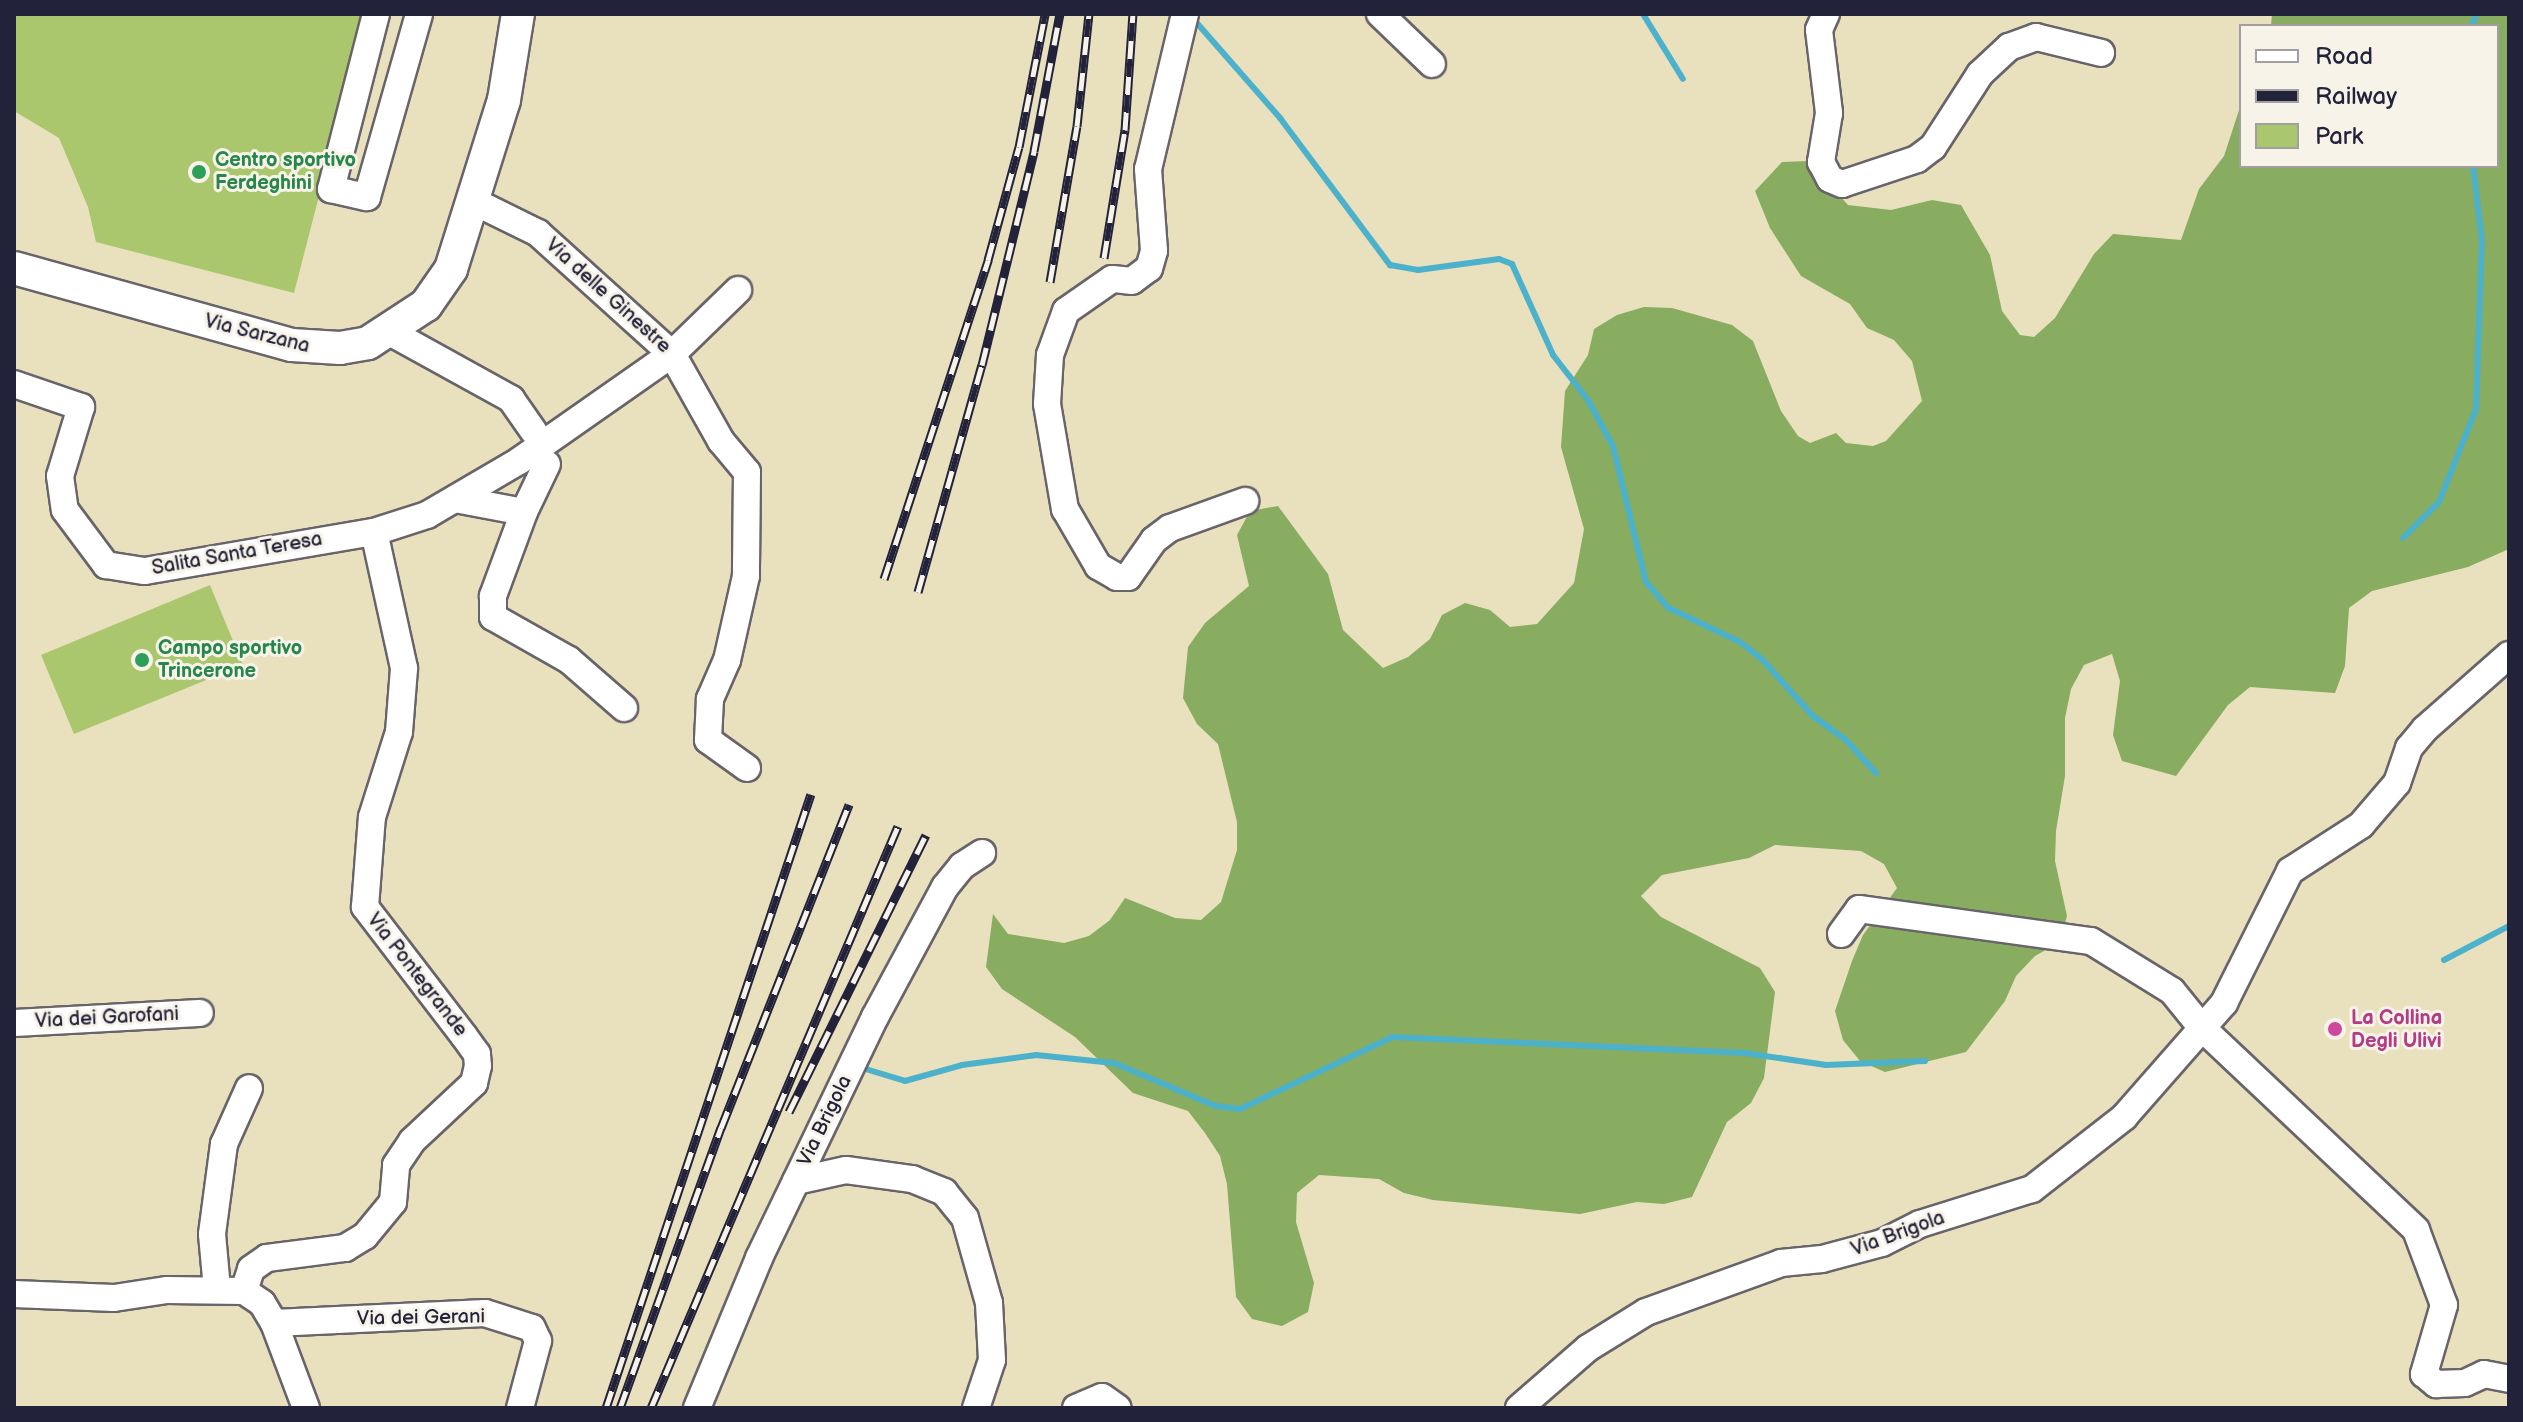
<!DOCTYPE html>
<html>
<head>
<meta charset="utf-8">
<style>
	body { margin:0 }
	#map { position:relative; width:2523px; height:1422px; overflow:hidden; background:#e9e0be; font-family:"Balsamiq Sans",sans-serif }
	div>[style] { position:absolute }
	[style*='--x'] { left:calc(var(--x)*1px); top:calc(var(--y)*1px); width:calc(var(--w)*1px); rotate:calc(var(--a)*1deg) }
	.green>* { inset:0; background:#abc76d }
	.forest>* { inset:0; background:#88ac60 }
	.stream>* { height:6px; margin:-3px; padding:0 3px; transform-origin:3px; border-radius:3px; background:#4cb1cb }
	.roads { filter:drop-shadow(2px 0 #686469) drop-shadow(-2px 0 #686469) drop-shadow(0 2px #686469) drop-shadow(0 -2px #686469) }
	.minor>* { height:26px; margin:-13px; padding:0 13px; transform-origin:13px; border-radius:13px; background:#fff }
	.major>* { height:32px; margin:-16px; padding:0 16px; transform-origin:16px; border-radius:16px; background:#fff }
	.rail>* { height:9px; margin-top:-4.5px; transform-origin:0; background:repeating-linear-gradient(90deg,#f7f3e8 0 18px,#22223b 0 36px); box-sizing:border-box; border-block:2px solid #22223b }
	.dots>* { width:22px; height:22px; translate:-50% -50%; box-sizing:border-box; border:4px solid #f7f3e8; border-radius:50% }
	span { translate:-50% -50%; white-space:nowrap; text-align:center; line-height:1.15; -webkit-text-stroke:6px #f7f3e8; paint-order:stroke }
	.leisure-label { font-size:20px; color:#27864d; font-weight:700 }
	.left { translate:0 -50%; text-align:left }
	.street-label { font-size:20px; color:#22223b }
	.hotel-label { font-size:20px; color:#b23c85; font-weight:700 }
	.frame { position:absolute; inset:0; border:16px solid #22223b; pointer-events:none }
	.legend { position:absolute; left:2239px; top:24px; width:260px; height:144px; box-sizing:border-box; background:#f7f3e8; border:2px solid #a29fa3; margin:0; padding:10px 14px; list-style:none; font-size:24px; color:#22223b }
	.legend li { display:flex; align-items:center; gap:16px; height:40px }
	.legend b { width:40px; border:2px solid #a29fa3 }
</style>
</head>
<body>
<div id="map">
	<div class="green">
		<div style="clip-path:polygon(14px 14px,366px 14px,294px 293px,96px 242px,88px 207px,59px 138px,14px 111px)"></div>
		<div style="clip-path:polygon(210px 585px,243px 665px,74px 734px,41px 655px)"></div>
	</div>
	<div class="forest">
		<div style="clip-path:polygon(2272px 14px,2509px 14px,2509px 549px,2468px 567px,2372px 591px,2349px 608px,2345px 666px,2335px 693px,2250px 687px,2228px 705px,2176px 776px,2122px 761px,2113px 735px,2120px 681px,2112px 654px,2084px 665px,2071px 689px,2065px 718px,2065px 776px,2056px 831px,2055px 861px,2067px 916px,2060px 942px,2035px 956px,2016px 976px,2005px 1001px,1966px 1052px,1885px 1072px,1860px 1061px,1843px 1040px,1835px 1011px,1852px 961px,1863px 935px,1897px 888px,1884px 864px,1861px 851px,1775px 845px,1749px 858px,1662px 875px,1641px 896px,1661px 917px,1760px 968px,1775px 992px,1764px 1078px,1751px 1103px,1727px 1122px,1692px 1197px,1664px 1204px,1637px 1202px,1580px 1214px,1433px 1200px,1404px 1193px,1379px 1179px,1319px 1175px,1297px 1193px,1296px 1222px,1314px 1283px,1308px 1312px,1282px 1326px,1252px 1319px,1236px 1297px,1227px 1184px,1220px 1156px,1205px 1133px,1188px 1111px,1133px 1093px,1075px 1037px,1002px 989px,986px 967px,993px 914px,1008px 934px,1064px 943px,1089px 936px,1110px 920px,1125px 898px,1175px 918px,1201px 920px,1221px 902px,1237px 850px,1237px 822px,1218px 744px,1197px 724px,1183px 698px,1188px 647px,1205px 623px,1249px 586px,1237px 535px,1250px 511px,1278px 506px,1328px 574px,1343px 630px,1383px 668px,1408px 657px,1430px 639px,1442px 615px,1465px 603px,1490px 610px,1510px 627px,1537px 624px,1574px 583px,1584px 529px,1561px 447px,1565px 391px,1588px 355px,1594px 329px,1617px 315px,1644px 307px,1672px 308px,1732px 325px,1753px 341px,1781px 411px,1798px 436px,1810px 443px,1836px 433px,1846px 443px,1873px 446px,1886px 441px,1922px 401px,1912px 361px,1894px 340px,1867px 328px,1850px 304px,1801px 276px,1770px 228px,1755px 191px,1782px 162px,1809px 161px,1848px 205px,1891px 210px,1932px 200px,1961px 205px,1990px 255px,2002px 311px,2020px 335px,2034px 337px,2055px 318px,2094px 254px,2113px 234px,2181px 240px,2199px 189px,2224px 156px,2241px 104px,2241px 166px,2497px 166px,2497px 26px,2271px 26px)"></div>
	</div>
	<div class="stream">
		<div style="--x:1643;--y:14;--w:76;--a:58.4"></div>
		<div style="--x:1196;--y:22;--w:128;--a:48.8"></div>
		<div style="--x:1280;--y:118;--w:184;--a:53.2"></div>
		<div style="--x:1390;--y:265;--w:28;--a:10"></div>
		<div style="--x:1418;--y:270;--w:82;--a:-7.7"></div>
		<div style="--x:1499;--y:259;--w:14;--a:21"></div>
		<div style="--x:1512;--y:264;--w:100;--a:65.7"></div>
		<div style="--x:1553;--y:355;--w:57;--a:52.1"></div>
		<div style="--x:1588;--y:400;--w:52;--a:61.5"></div>
		<div style="--x:1613;--y:446;--w:140;--a:76.4"></div>
		<div style="--x:1646;--y:582;--w:35;--a:49"></div>
		<div style="--x:1669;--y:608;--w:79;--a:25.6"></div>
		<div style="--x:1740;--y:642;--w:28;--a:38"></div>
		<div style="--x:1762;--y:659;--w:76;--a:48.2"></div>
		<div style="--x:1813;--y:716;--w:41;--a:36"></div>
		<div style="--x:1846;--y:740;--w:45;--a:47.7"></div>
		<div style="--x:2472;--y:26;--w:13;--a:-72"></div>
		<div style="--x:2403;--y:538;--w:51;--a:-45"></div>
		<div style="--x:2439;--y:502;--w:100;--a:-68.3"></div>
		<div style="--x:2476;--y:409;--w:168;--a:-88"></div>
		<div style="--x:2482;--y:241;--w:76;--a:-96.8"></div>
		<div style="--x:2444;--y:960;--w:73;--a:-27.6"></div>
		<div style="--x:859;--y:1067;--w:48;--a:16.9"></div>
		<div style="--x:905;--y:1081;--w:59;--a:-15.7"></div>
		<div style="--x:962;--y:1065;--w:75;--a:-7.7"></div>
		<div style="--x:1036;--y:1055;--w:78;--a:5.9"></div>
		<div style="--x:1114;--y:1063;--w:111;--a:22.9"></div>
		<div style="--x:1216;--y:1106;--w:24;--a:7"></div>
		<div style="--x:1240;--y:1109;--w:168;--a:-25.3"></div>
		<div style="--x:1392;--y:1037;--w:353;--a:2.6"></div>
		<div style="--x:1745;--y:1053;--w:82;--a:8.4"></div>
		<div style="--x:1826;--y:1065;--w:99;--a:-2.3"></div>
	</div>
	<div class="roads">
		<div class="minor">
			<div style="--x:376;--y:14;--w:181;--a:104.4"></div>
			<div style="--x:331;--y:189;--w:37;--a:13"></div>
			<div style="--x:367;--y:197;--w:190;--a:-74.1"></div>
			<div style="--x:1185;--y:14;--w:159;--a:103.4"></div>
			<div style="--x:1148;--y:169;--w:82;--a:85.8"></div>
			<div style="--x:1154;--y:251;--w:18;--a:106"></div>
			<div style="--x:1149;--y:268;--w:21;--a:143"></div>
			<div style="--x:1132;--y:281;--w:20;--a:-174"></div>
			<div style="--x:1112;--y:279;--w:56;--a:145.2"></div>
			<div style="--x:1066;--y:311;--w:47;--a:110"></div>
			<div style="--x:1050;--y:355;--w:49;--a:93.5"></div>
			<div style="--x:1047;--y:404;--w:107;--a:80.3"></div>
			<div style="--x:1065;--y:509;--w:66;--a:59.9"></div>
			<div style="--x:1098;--y:566;--w:22;--a:30"></div>
			<div style="--x:1117;--y:577;--w:11;--a:0"></div>
			<div style="--x:1128;--y:577;--w:45;--a:-54.9"></div>
			<div style="--x:1154;--y:540;--w:20;--a:-37"></div>
			<div style="--x:1170;--y:528;--w:80;--a:-19.8"></div>
			<div style="--x:1380;--y:14;--w:72;--a:43.9"></div>
			<div style="--x:1826;--y:14;--w:17;--a:114"></div>
			<div style="--x:1819;--y:30;--w:84;--a:83.1"></div>
			<div style="--x:1829;--y:113;--w:50;--a:99.3"></div>
			<div style="--x:1821;--y:162;--w:19;--a:62"></div>
			<div style="--x:1830;--y:179;--w:13;--a:23"></div>
			<div style="--x:1842;--y:184;--w:79;--a:-18.4"></div>
			<div style="--x:1917;--y:159;--w:20;--a:-37"></div>
			<div style="--x:1933;--y:147;--w:87;--a:-57.2"></div>
			<div style="--x:1980;--y:74;--w:40;--a:-43"></div>
			<div style="--x:2009;--y:47;--w:29;--a:-20"></div>
			<div style="--x:2036;--y:37;--w:67;--a:13.8"></div>
			<div style="--x:475;--y:202;--w:70;--a:26.2"></div>
			<div style="--x:538;--y:233;--w:181;--a:42.1"></div>
			<div style="--x:672;--y:354;--w:100;--a:60.6"></div>
			<div style="--x:721;--y:441;--w:40;--a:50"></div>
			<div style="--x:747;--y:472;--w:104;--a:90.6"></div>
			<div style="--x:746;--y:576;--w:86;--a:102.7"></div>
			<div style="--x:727;--y:660;--w:43;--a:113.6"></div>
			<div style="--x:710;--y:699;--w:41;--a:92.8"></div>
			<div style="--x:708;--y:740;--w:48;--a:35.7"></div>
			<div style="--x:388;--y:331;--w:141;--a:28.9"></div>
			<div style="--x:511;--y:399;--w:39;--a:55"></div>
			<div style="--x:14;--y:384;--w:71;--a:18.9"></div>
			<div style="--x:81;--y:407;--w:72;--a:106.9"></div>
			<div style="--x:60;--y:476;--w:34;--a:82"></div>
			<div style="--x:65;--y:510;--w:69;--a:53.3"></div>
			<div style="--x:106;--y:565;--w:39;--a:9"></div>
			<div style="--x:145;--y:571;--w:232;--a:-9.7"></div>
			<div style="--x:374;--y:532;--w:56;--a:-17.8"></div>
			<div style="--x:427;--y:515;--w:107;--a:-30.4"></div>
			<div style="--x:519;--y:461;--w:187;--a:-35"></div>
			<div style="--x:672;--y:354;--w:92;--a:-44.1"></div>
			<div style="--x:455;--y:499;--w:70;--a:10.7"></div>
			<div style="--x:524;--y:512;--w:90;--a:110.3"></div>
			<div style="--x:493;--y:596;--w:21;--a:90"></div>
			<div style="--x:493;--y:617;--w:87;--a:29.5"></div>
			<div style="--x:569;--y:660;--w:73;--a:41.1"></div>
			<div style="--x:524;--y:512;--w:53;--a:-64.4"></div>
			<div style="--x:1841;--y:934;--w:31;--a:-54"></div>
			<div style="--x:1859;--y:909;--w:234;--a:7.9"></div>
			<div style="--x:2091;--y:941;--w:95;--a:31.7"></div>
			<div style="--x:2172;--y:991;--w:48;--a:51"></div>
			<div style="--x:2202;--y:1028;--w:294;--a:43.3"></div>
			<div style="--x:2416;--y:1230;--w:80;--a:69.5"></div>
			<div style="--x:2444;--y:1305;--w:72;--a:106.2"></div>
			<div style="--x:2424;--y:1374;--w:16;--a:40"></div>
			<div style="--x:2436;--y:1384;--w:29;--a:-2"></div>
			<div style="--x:2465;--y:1383;--w:21;--a:-25"></div>
			<div style="--x:2484;--y:1374;--w:25;--a:11"></div>
			<div style="--x:14;--y:1023;--w:186;--a:-3.1"></div>
			<div style="--x:796;--y:1181;--w:51;--a:-12.4"></div>
			<div style="--x:846;--y:1170;--w:67;--a:7.8"></div>
			<div style="--x:912;--y:1179;--w:35;--a:22"></div>
			<div style="--x:944;--y:1192;--w:33;--a:51"></div>
			<div style="--x:965;--y:1218;--w:88;--a:74.2"></div>
			<div style="--x:989;--y:1303;--w:57;--a:87"></div>
			<div style="--x:992;--y:1360;--w:51;--a:108.4"></div>
			<div style="--x:217;--y:1289;--w:55;--a:-95.2"></div>
			<div style="--x:212;--y:1234;--w:91;--a:-82.4"></div>
			<div style="--x:224;--y:1144;--w:61;--a:-65.9"></div>
			<div style="--x:14;--y:1294;--w:100;--a:2.3"></div>
			<div style="--x:114;--y:1298;--w:54;--a:-8.6"></div>
			<div style="--x:167;--y:1290;--w:77;--a:0.7"></div>
			<div style="--x:274;--y:1323;--w:211;--a:-2.7"></div>
			<div style="--x:485;--y:1313;--w:49;--a:17.7"></div>
			<div style="--x:532;--y:1328;--w:14;--a:65"></div>
			<div style="--x:538;--y:1341;--w:69;--a:105"></div>
			<div style="--x:306;--y:1408;--w:91;--a:-110.6"></div>
			<div style="--x:274;--y:1323;--w:23;--a:-121"></div>
			<div style="--x:262;--y:1303;--w:22;--a:-146"></div>
			<div style="--x:244;--y:1291;--w:23;--a:-72"></div>
			<div style="--x:251;--y:1269;--w:19;--a:-35"></div>
			<div style="--x:267;--y:1258;--w:79;--a:-7.3"></div>
			<div style="--x:345;--y:1248;--w:23;--a:-31"></div>
			<div style="--x:365;--y:1236;--w:44;--a:-50.5"></div>
			<div style="--x:393;--y:1202;--w:37;--a:-85"></div>
			<div style="--x:396;--y:1165;--w:29;--a:-56"></div>
			<div style="--x:412;--y:1141;--w:85;--a:-43.1"></div>
			<div style="--x:474;--y:1083;--w:17;--a:-77"></div>
			<div style="--x:478;--y:1066;--w:12;--a:-95"></div>
			<div style="--x:477;--y:1054;--w:22;--a:-126"></div>
			<div style="--x:464;--y:1036;--w:163;--a:-127.5"></div>
			<div style="--x:365;--y:907;--w:90;--a:-85.6"></div>
			<div style="--x:372;--y:817;--w:89;--a:-72.4"></div>
			<div style="--x:399;--y:732;--w:64;--a:-85.5"></div>
			<div style="--x:404;--y:668;--w:139;--a:-102.4"></div>
			<div style="--x:697;--y:1408;--w:162;--a:-67.5"></div>
			<div style="--x:759;--y:1258;--w:267;--a:-64.3"></div>
			<div style="--x:875;--y:1017;--w:148;--a:-61.7"></div>
			<div style="--x:945;--y:887;--w:27;--a:-51"></div>
			<div style="--x:962;--y:866;--w:24;--a:-33"></div>
			<div style="--x:1076;--y:1408;--w:28;--a:-23"></div>
			<div style="--x:1102;--y:1397;--w:19;--a:35"></div>
			<div style="--x:1519;--y:1408;--w:91;--a:-41"></div>
			<div style="--x:1588;--y:1348;--w:68;--a:-31.8"></div>
			<div style="--x:1646;--y:1312;--w:144;--a:-19.9"></div>
			<div style="--x:1781;--y:1263;--w:41;--a:-5.6"></div>
			<div style="--x:1822;--y:1259;--w:62;--a:-14.9"></div>
			<div style="--x:1882;--y:1243;--w:42;--a:-26.6"></div>
			<div style="--x:1920;--y:1224;--w:117;--a:-17.4"></div>
			<div style="--x:2032;--y:1189;--w:117;--a:-38"></div>
			<div style="--x:2124;--y:1117;--w:152;--a:-48.7"></div>
			<div style="--x:2224;--y:1003;--w:148;--a:-63.4"></div>
			<div style="--x:2290;--y:871;--w:85;--a:-32.9"></div>
			<div style="--x:2361;--y:825;--w:55;--a:-49.4"></div>
			<div style="--x:2397;--y:783;--w:37;--a:-71"></div>
			<div style="--x:2409;--y:748;--w:25;--a:-50"></div>
			<div style="--x:2425;--y:729;--w:112;--a:-41.4"></div>
		</div>
		<div class="major">
			<div style="--x:14;--y:268;--w:288;--a:15.5"></div>
			<div style="--x:292;--y:345;--w:48;--a:3.6"></div>
			<div style="--x:340;--y:348;--w:28;--a:-10"></div>
			<div style="--x:368;--y:343;--w:69;--a:-33.2"></div>
			<div style="--x:426;--y:305;--w:44;--a:-55.2"></div>
			<div style="--x:451;--y:269;--w:177;--a:-72.6"></div>
			<div style="--x:504;--y:100;--w:87;--a:-80.8"></div>
		</div>
	</div>
	<div class="rail">
		<div style="--x:1104;--y:258;--w:130;--a:-80.7"></div>
		<div style="--x:1125;--y:130;--w:116;--a:-86.1"></div>
		<div style="--x:1050;--y:282;--w:158;--a:-80.2"></div>
		<div style="--x:1077;--y:126;--w:113;--a:-83.9"></div>
		<div style="--x:884;--y:579;--w:336;--a:-71.9"></div>
		<div style="--x:988;--y:260;--w:117;--a:-74.7"></div>
		<div style="--x:1019;--y:147;--w:136;--a:-78.9"></div>
		<div style="--x:918;--y:592;--w:236;--a:-74.3"></div>
		<div style="--x:982;--y:365;--w:220;--a:-76.3"></div>
		<div style="--x:1034;--y:151;--w:139;--a:-79.3"></div>
		<div style="--x:789;--y:1112;--w:309;--a:-63.7"></div>
		<div style="--x:606;--y:1408;--w:647;--a:-71.54"></div>
		<div style="--x:620;--y:1408;--w:298;--a:-70.2"></div>
		<div style="--x:721;--y:1128;--w:348;--a:-68.4"></div>
		<div style="--x:651;--y:1408;--w:632;--a:-67"></div>
	</div>
	<div class="dots">
		<div style="left:199px;top:172px;background:#2e9e5b"></div>
		<div style="left:142px;top:660px;background:#2e9e5b"></div>
		<div style="left:2335px;top:1029px;background:#d1479c"></div>
	</div>
	<div class="leisure-label">
		<span class="left" style="left:215px;top:172px">Centro sportivo<br>Ferdeghini</span>
		<span class="left" style="left:158px;top:660px">Campo sportivo<br>Trincerone</span>
	</div>
	<div class="street-label">
		<span style="left:608px;top:296px;rotate:42deg">Via delle Ginestre</span>
		<span style="left:257px;top:334px;rotate:14deg">Via Sarzana</span>
		<span style="left:237px;top:554px;rotate:-10deg">Salita Santa Teresa</span>
		<span style="left:417px;top:975px;rotate:52deg">Via Pontegrande</span>
		<span style="left:107px;top:1018px;rotate:-3deg">Via dei Garofani</span>
		<span style="left:825px;top:1121px;rotate:-64deg">Via Brigola</span>
		<span style="left:1898px;top:1234px;rotate:-20deg">Via Brigola</span>
		<span style="left:421px;top:1318px;rotate:-1deg">Via dei Gerani</span>
	</div>
	<div class="hotel-label">
		<span class="left" style="left:2351px;top:1030px">La Collina<br>Degli Ulivi</span>
	</div>
	<div class="frame"></div>
	<ul class="legend">
	<li><b style="height:10px;background:#fff"></b>Road</li>
	<li><b style="height:10px;background:#22223b"></b>Railway</li>
	<li><b style="height:22px;background:#abc76d"></b>Park</li>
	</ul>
</div>
</body>
</html>
